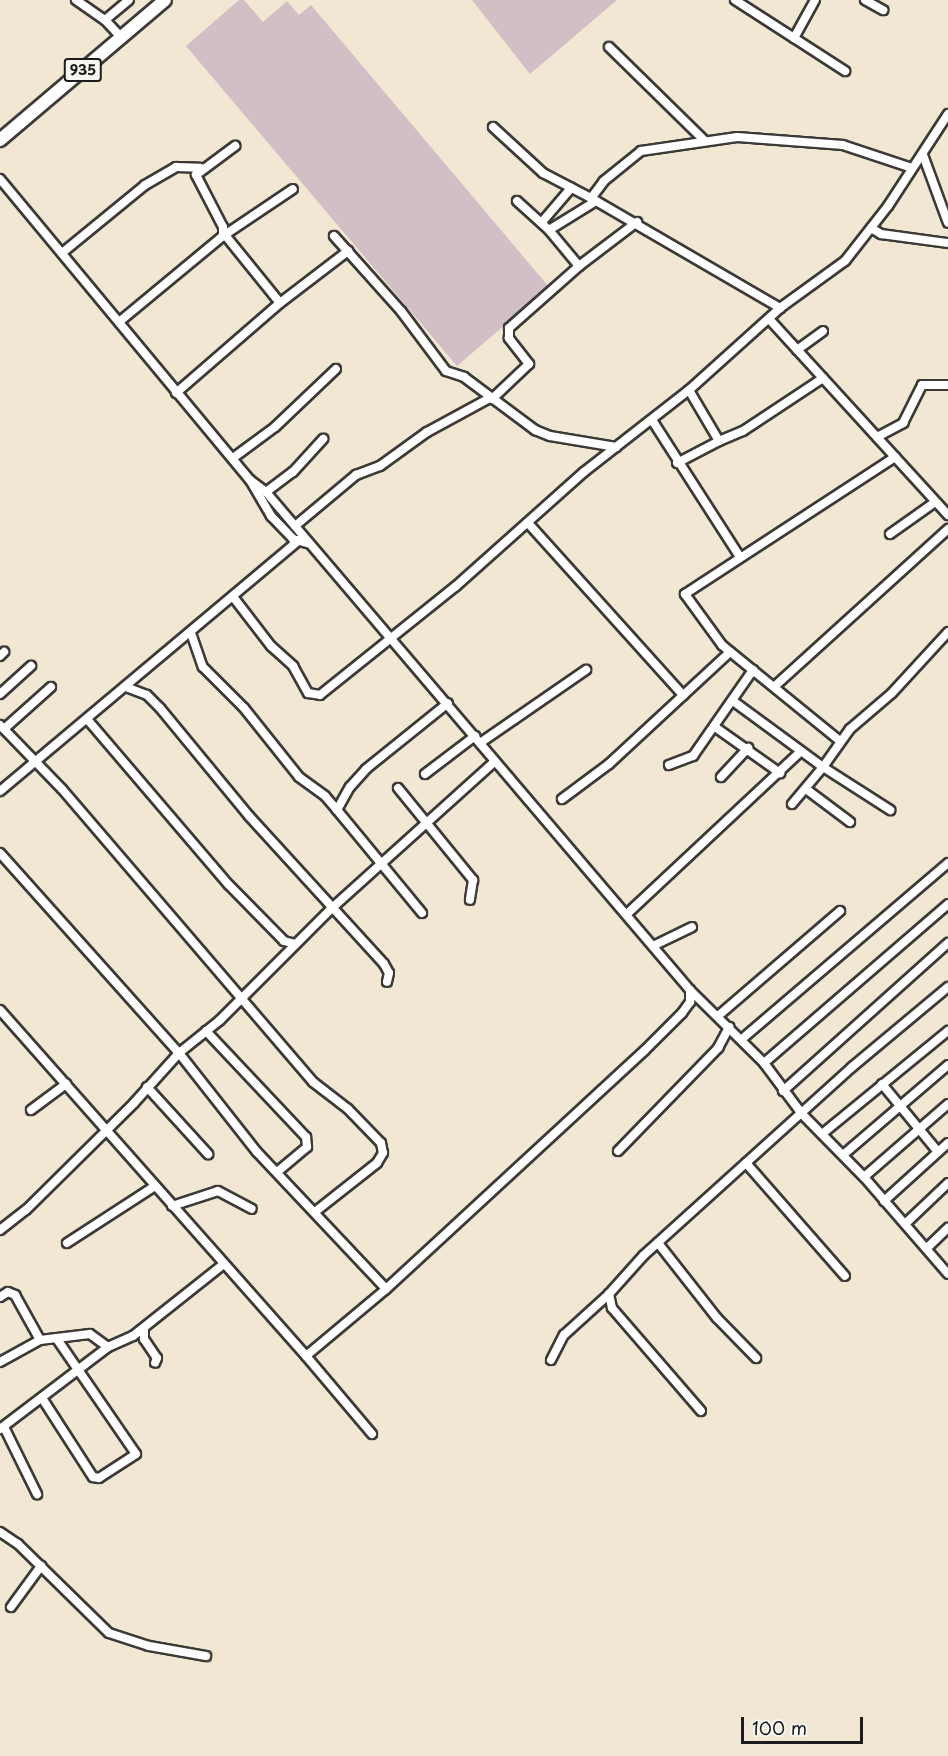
<!DOCTYPE html>
<html>
<head>
<meta charset="utf-8">
<style>
	body { margin:0 }
	#map { position:relative; width:948px; height:1756px; overflow:hidden; background:#f1e7d2; font-family:"Playpen Sans",sans-serif }
	div>[style] { position:absolute }
	[style*='--x'] { left:calc(var(--x)*1px); top:calc(var(--y)*1px); width:calc(var(--w)*1px); rotate:calc(var(--a)*1deg) }
	.industrial>* { inset:0; background:#d2bec5 }
	.roads { filter:drop-shadow(2px 0 #3c3a37) drop-shadow(-2px 0 #3c3a37) drop-shadow(0 2px #3c3a37) drop-shadow(0 -2px #3c3a37) }
	.minor>* { height:8px; margin:-4px; padding:0 4px; transform-origin:4px; border-radius:4px; background:#fff }
	.primary>* { height:12px; margin:-6px; padding:0 6px; transform-origin:6px; border-radius:6px; background:#fff }
	span { translate:-50% -50%; white-space:nowrap; text-align:center; line-height:1.15; -webkit-text-stroke:4.5px #f6f6f2; paint-order:stroke }
	.shield-label span { padding:2px 4px; background:#f6f6f2; border:2px solid; border-radius:4px; -webkit-text-stroke-width:0 }
	.shield-label { font-size:14px; color:#1c1c1c; font-weight:700 }
	.scale { position:absolute; left:741px; top:1717px; width:122px; height:27px; box-sizing:border-box; border:3px solid #1c1c1c; border-top:0; padding-left:8px; font-size:18px; line-height:21px; white-space:nowrap; color:#1c1c1c; -webkit-text-stroke:4px #f6f6f2; paint-order:stroke }
</style>
</head>
<body>
<div id="map">
	<div class="industrial">
		<div style="clip-path:polygon(239px 0,244px 0,263px 22px,287px 1px,299px 15px,311px 5px,549px 287px,457px 366px,186px 46px)"></div>
		<div style="clip-path:polygon(472px 0,617px 0,530px 74px)"></div>
	</div>
	<div class="roads">
		<div class="minor">
			<div style="--x:76;--y:0;--w:35;--a:35"></div>
			<div style="--x:105;--y:20;--w:23;--a:47"></div>
			<div style="--x:735;--y:0;--w:70;--a:32.8"></div>
			<div style="--x:794;--y:38;--w:43;--a:-61.1"></div>
			<div style="--x:865;--y:0;--w:21;--a:29"></div>
			<div style="--x:105;--y:20;--w:31;--a:-40"></div>
			<div style="--x:794;--y:38;--w:61;--a:32.9"></div>
			<div style="--x:609;--y:47;--w:134;--a:44.4"></div>
			<div style="--x:493;--y:127;--w:68;--a:42.6"></div>
			<div style="--x:543;--y:173;--w:54;--a:27.5"></div>
			<div style="--x:923;--y:155;--w:72;--a:69.8"></div>
			<div style="--x:912;--y:168;--w:73;--a:-161.6"></div>
			<div style="--x:843;--y:145;--w:106;--a:-175.7"></div>
			<div style="--x:737;--y:137;--w:97;--a:171.7"></div>
			<div style="--x:641;--y:151;--w:48;--a:141"></div>
			<div style="--x:604;--y:181;--w:21;--a:127"></div>
			<div style="--x:591;--y:198;--w:219;--a:30.2"></div>
			<div style="--x:780;--y:308;--w:80;--a:-35.9"></div>
			<div style="--x:845;--y:261;--w:70;--a:-52"></div>
			<div style="--x:888;--y:206;--w:110;--a:-56.9"></div>
			<div style="--x:0;--y:179;--w:391;--a:50.3"></div>
			<div style="--x:250;--y:480;--w:42;--a:59.7"></div>
			<div style="--x:271;--y:516;--w:32;--a:46"></div>
			<div style="--x:293;--y:539;--w:15;--a:16"></div>
			<div style="--x:517;--y:201;--w:43;--a:42.2"></div>
			<div style="--x:549;--y:230;--w:55;--a:-31.7"></div>
			<div style="--x:542;--y:222;--w:45;--a:-49.5"></div>
			<div style="--x:871;--y:228;--w:12;--a:31"></div>
			<div style="--x:881;--y:234;--w:68;--a:7.7"></div>
			<div style="--x:549;--y:230;--w:47;--a:50.2"></div>
			<div style="--x:225;--y:235;--w:87;--a:51"></div>
			<div style="--x:223;--y:236;--w:84;--a:-33.9"></div>
			<div style="--x:334;--y:236;--w:101;--a:48.2"></div>
			<div style="--x:401;--y:311;--w:75;--a:53.1"></div>
			<div style="--x:446;--y:371;--w:19;--a:18"></div>
			<div style="--x:464;--y:377;--w:89;--a:36.7"></div>
			<div style="--x:535;--y:430;--w:16;--a:22"></div>
			<div style="--x:550;--y:436;--w:67;--a:9.5"></div>
			<div style="--x:62;--y:253;--w:107;--a:-39.3"></div>
			<div style="--x:145;--y:185;--w:36;--a:-30"></div>
			<div style="--x:176;--y:167;--w:24;--a:2"></div>
			<div style="--x:770;--y:320;--w:264;--a:47.6"></div>
			<div style="--x:119;--y:322;--w:135;--a:-39.6"></div>
			<div style="--x:223;--y:236;--w:9;--a:-90"></div>
			<div style="--x:223;--y:227;--w:59;--a:-117.4"></div>
			<div style="--x:196;--y:175;--w:49;--a:-36.6"></div>
			<div style="--x:797;--y:350;--w:32;--a:-36"></div>
			<div style="--x:176;--y:393;--w:138;--a:-40.9"></div>
			<div style="--x:280;--y:303;--w:86;--a:-37.4"></div>
			<div style="--x:492;--y:399;--w:51;--a:-43.4"></div>
			<div style="--x:529;--y:364;--w:33;--a:-128"></div>
			<div style="--x:509;--y:338;--w:10;--a:-90"></div>
			<div style="--x:509;--y:328;--w:94;--a:-41.5"></div>
			<div style="--x:579;--y:266;--w:73;--a:-37.2"></div>
			<div style="--x:652;--y:420;--w:163;--a:57.3"></div>
			<div style="--x:877;--y:437;--w:30;--a:-28"></div>
			<div style="--x:903;--y:423;--w:42;--a:-63.4"></div>
			<div style="--x:922;--y:385;--w:26;--a:0"></div>
			<div style="--x:719;--y:441;--w:26;--a:-23"></div>
			<div style="--x:743;--y:431;--w:96;--a:-33.5"></div>
			<div style="--x:233;--y:458;--w:52;--a:-36.4"></div>
			<div style="--x:275;--y:427;--w:84;--a:-43.6"></div>
			<div style="--x:677;--y:463;--w:47;--a:-27.6"></div>
			<div style="--x:719;--y:441;--w:59;--a:-120.5"></div>
			<div style="--x:250;--y:480;--w:20;--a:37"></div>
			<div style="--x:266;--y:492;--w:654;--a:49.59"></div>
			<div style="--x:690;--y:990;--w:104;--a:44.6"></div>
			<div style="--x:764;--y:1063;--w:64;--a:53.3"></div>
			<div style="--x:802;--y:1114;--w:88;--a:45.5"></div>
			<div style="--x:864;--y:1177;--w:128;--a:49.1"></div>
			<div style="--x:266;--y:492;--w:34;--a:-37"></div>
			<div style="--x:293;--y:472;--w:45;--a:-47.7"></div>
			<div style="--x:528;--y:523;--w:232;--a:48"></div>
			<div style="--x:295;--y:526;--w:80;--a:-39.9"></div>
			<div style="--x:356;--y:475;--w:26;--a:-21"></div>
			<div style="--x:380;--y:466;--w:58;--a:-35.9"></div>
			<div style="--x:427;--y:432;--w:72;--a:-28.4"></div>
			<div style="--x:890;--y:534;--w:55;--a:-35.4"></div>
			<div style="--x:234;--y:598;--w:61;--a:52.4"></div>
			<div style="--x:271;--y:646;--w:30;--a:42"></div>
			<div style="--x:293;--y:666;--w:31;--a:61"></div>
			<div style="--x:308;--y:693;--w:12;--a:9"></div>
			<div style="--x:320;--y:695;--w:174;--a:-38.7"></div>
			<div style="--x:456;--y:586;--w:171;--a:-41.7"></div>
			<div style="--x:584;--y:472;--w:133;--a:-38"></div>
			<div style="--x:689;--y:390;--w:122;--a:-42"></div>
			<div style="--x:191;--y:633;--w:36;--a:71"></div>
			<div style="--x:203;--y:667;--w:58;--a:45"></div>
			<div style="--x:244;--y:708;--w:88;--a:51.4"></div>
			<div style="--x:299;--y:777;--w:32;--a:36"></div>
			<div style="--x:325;--y:796;--w:18;--a:49"></div>
			<div style="--x:0;--y:656;--w:6;--a:-45"></div>
			<div style="--x:775;--y:686;--w:234;--a:-42.2"></div>
			<div style="--x:126;--y:687;--w:22;--a:21"></div>
			<div style="--x:147;--y:695;--w:18;--a:45"></div>
			<div style="--x:160;--y:708;--w:140;--a:50.5"></div>
			<div style="--x:249;--y:816;--w:200;--a:47.6"></div>
			<div style="--x:384;--y:964;--w:10;--a:61"></div>
			<div style="--x:389;--y:973;--w:9;--a:103"></div>
			<div style="--x:0;--y:694;--w:42;--a:-42.1"></div>
			<div style="--x:733;--y:701;--w:112;--a:36.3"></div>
			<div style="--x:823;--y:767;--w:47;--a:-54.6"></div>
			<div style="--x:850;--y:729;--w:55;--a:-40.6"></div>
			<div style="--x:892;--y:693;--w:83;--a:-47.4"></div>
			<div style="--x:87;--y:719;--w:218;--a:49.5"></div>
			<div style="--x:229;--y:885;--w:78;--a:45.5"></div>
			<div style="--x:284;--y:941;--w:11;--a:15"></div>
			<div style="--x:0;--y:725;--w:89;--a:45.9"></div>
			<div style="--x:62;--y:789;--w:386;--a:49.4"></div>
			<div style="--x:313;--y:1082;--w:44;--a:37.6"></div>
			<div style="--x:348;--y:1109;--w:47;--a:45.9"></div>
			<div style="--x:381;--y:1143;--w:10;--a:79"></div>
			<div style="--x:383;--y:1153;--w:12;--a:121"></div>
			<div style="--x:377;--y:1163;--w:79;--a:141.7"></div>
			<div style="--x:715;--y:727;--w:80;--a:35.3"></div>
			<div style="--x:4;--y:729;--w:63;--a:-41.8"></div>
			<div style="--x:840;--y:741;--w:152;--a:-140.9"></div>
			<div style="--x:722;--y:645;--w:63;--a:-126"></div>
			<div style="--x:685;--y:594;--w:251;--a:-33.1"></div>
			<div style="--x:480;--y:743;--w:129;--a:-34.6"></div>
			<div style="--x:669;--y:765;--w:26;--a:-21"></div>
			<div style="--x:693;--y:756;--w:105;--a:-55.1"></div>
			<div style="--x:425;--y:774;--w:63;--a:-37.2"></div>
			<div style="--x:721;--y:777;--w:40;--a:-47"></div>
			<div style="--x:398;--y:788;--w:119;--a:50.8"></div>
			<div style="--x:473;--y:880;--w:20;--a:99"></div>
			<div style="--x:806;--y:789;--w:55;--a:36.9"></div>
			<div style="--x:0;--y:791;--w:393;--a:-40"></div>
			<div style="--x:562;--y:799;--w:59;--a:-36.7"></div>
			<div style="--x:609;--y:764;--w:165;--a:-42.8"></div>
			<div style="--x:792;--y:804;--w:48;--a:-50"></div>
			<div style="--x:823;--y:767;--w:80;--a:32.7"></div>
			<div style="--x:0;--y:853;--w:268;--a:48.2"></div>
			<div style="--x:179;--y:1053;--w:126;--a:51.8"></div>
			<div style="--x:257;--y:1152;--w:188;--a:46.7"></div>
			<div style="--x:422;--y:913;--w:134;--a:-129.5"></div>
			<div style="--x:337;--y:810;--w:26;--a:-61"></div>
			<div style="--x:350;--y:787;--w:24;--a:-48"></div>
			<div style="--x:366;--y:769;--w:105;--a:-38.8"></div>
			<div style="--x:628;--y:913;--w:234;--a:-43.1"></div>
			<div style="--x:655;--y:945;--w:41;--a:-25.9"></div>
			<div style="--x:0;--y:1010;--w:462;--a:48.5"></div>
			<div style="--x:718;--y:1016;--w:161;--a:-40.7"></div>
			<div style="--x:206;--y:1031;--w:146;--a:46.7"></div>
			<div style="--x:306;--y:1137;--w:10;--a:84"></div>
			<div style="--x:307;--y:1147;--w:38;--a:140"></div>
			<div style="--x:742;--y:1039;--w:271;--a:-40.5"></div>
			<div style="--x:764;--y:1063;--w:243;--a:-40.8"></div>
			<div style="--x:882;--y:1084;--w:88;--a:50.5"></div>
			<div style="--x:147;--y:1087;--w:91;--a:47.7"></div>
			<div style="--x:783;--y:1091;--w:222;--a:-41.9"></div>
			<div style="--x:31;--y:1110;--w:44;--a:-36.6"></div>
			<div style="--x:822;--y:1134;--w:163;--a:-39.3"></div>
			<div style="--x:618;--y:1151;--w:144;--a:-45.8"></div>
			<div style="--x:718;--y:1048;--w:24;--a:-62"></div>
			<div style="--x:843;--y:1155;--w:138;--a:-40.6"></div>
			<div style="--x:746;--y:1163;--w:150;--a:48.8"></div>
			<div style="--x:864;--y:1177;--w:111;--a:-41"></div>
			<div style="--x:884;--y:1201;--w:86;--a:-42.2"></div>
			<div style="--x:172;--y:1206;--w:48;--a:-18.1"></div>
			<div style="--x:218;--y:1191;--w:38;--a:28"></div>
			<div style="--x:905;--y:1224;--w:59;--a:-43.6"></div>
			<div style="--x:0;--y:1230;--w:33;--a:-38"></div>
			<div style="--x:26;--y:1210;--w:152;--a:-44.7"></div>
			<div style="--x:134;--y:1103;--w:67;--a:-48"></div>
			<div style="--x:179;--y:1053;--w:53;--a:-38.8"></div>
			<div style="--x:220;--y:1020;--w:158;--a:-45"></div>
			<div style="--x:332;--y:908;--w:219;--a:-42"></div>
			<div style="--x:67;--y:1243;--w:105;--a:-32.9"></div>
			<div style="--x:658;--y:1243;--w:95;--a:51.8"></div>
			<div style="--x:717;--y:1318;--w:56;--a:45.7"></div>
			<div style="--x:927;--y:1248;--w:29;--a:-44"></div>
			<div style="--x:609;--y:1294;--w:14;--a:78"></div>
			<div style="--x:612;--y:1308;--w:136;--a:49.2"></div>
			<div style="--x:0;--y:1297;--w:9;--a:-32"></div>
			<div style="--x:8;--y:1292;--w:8;--a:23"></div>
			<div style="--x:15;--y:1295;--w:51;--a:60.9"></div>
			<div style="--x:144;--y:1330;--w:9;--a:90"></div>
			<div style="--x:144;--y:1339;--w:23;--a:56"></div>
			<div style="--x:157;--y:1358;--w:5;--a:112"></div>
			<div style="--x:551;--y:1360;--w:28;--a:-63"></div>
			<div style="--x:564;--y:1335;--w:61;--a:-42.3"></div>
			<div style="--x:609;--y:1294;--w:52;--a:-48.1"></div>
			<div style="--x:644;--y:1255;--w:280;--a:-42.1"></div>
			<div style="--x:852;--y:1067;--w:125;--a:-39.8"></div>
			<div style="--x:0;--y:1362;--w:46;--a:-28.8"></div>
			<div style="--x:40;--y:1340;--w:50;--a:-6.8"></div>
			<div style="--x:90;--y:1334;--w:22;--a:36"></div>
			<div style="--x:108;--y:1347;--w:27;--a:-24"></div>
			<div style="--x:133;--y:1336;--w:116;--a:-38.4"></div>
			<div style="--x:42;--y:1398;--w:94;--a:57.2"></div>
			<div style="--x:93;--y:1477;--w:6;--a:9"></div>
			<div style="--x:99;--y:1478;--w:44;--a:-33"></div>
			<div style="--x:136;--y:1454;--w:140;--a:-124.5"></div>
			<div style="--x:4;--y:1427;--w:75;--a:63.8"></div>
			<div style="--x:0;--y:1429;--w:136;--a:-37.2"></div>
			<div style="--x:372;--y:1434;--w:102;--a:-130.2"></div>
			<div style="--x:306;--y:1356;--w:104;--a:-39.9"></div>
			<div style="--x:386;--y:1289;--w:351;--a:-42.7"></div>
			<div style="--x:644;--y:1051;--w:54;--a:-45"></div>
			<div style="--x:682;--y:1013;--w:14;--a:-54"></div>
			<div style="--x:690;--y:1002;--w:12;--a:-90"></div>
			<div style="--x:0;--y:1532;--w:22;--a:34"></div>
			<div style="--x:18;--y:1544;--w:127;--a:44.4"></div>
			<div style="--x:109;--y:1633;--w:42;--a:18"></div>
			<div style="--x:149;--y:1646;--w:58;--a:10"></div>
			<div style="--x:11;--y:1607;--w:51;--a:-53.8"></div>
		</div>
		<div class="primary">
			<div style="--x:0;--y:140;--w:216;--a:-40.3"></div>
		</div>
	</div>
	<div class="shield-label">
		<span style="left:83px;top:70px">935</span>
	</div>
	<div class="scale">100 m</div>
</div>
</body>
</html>
